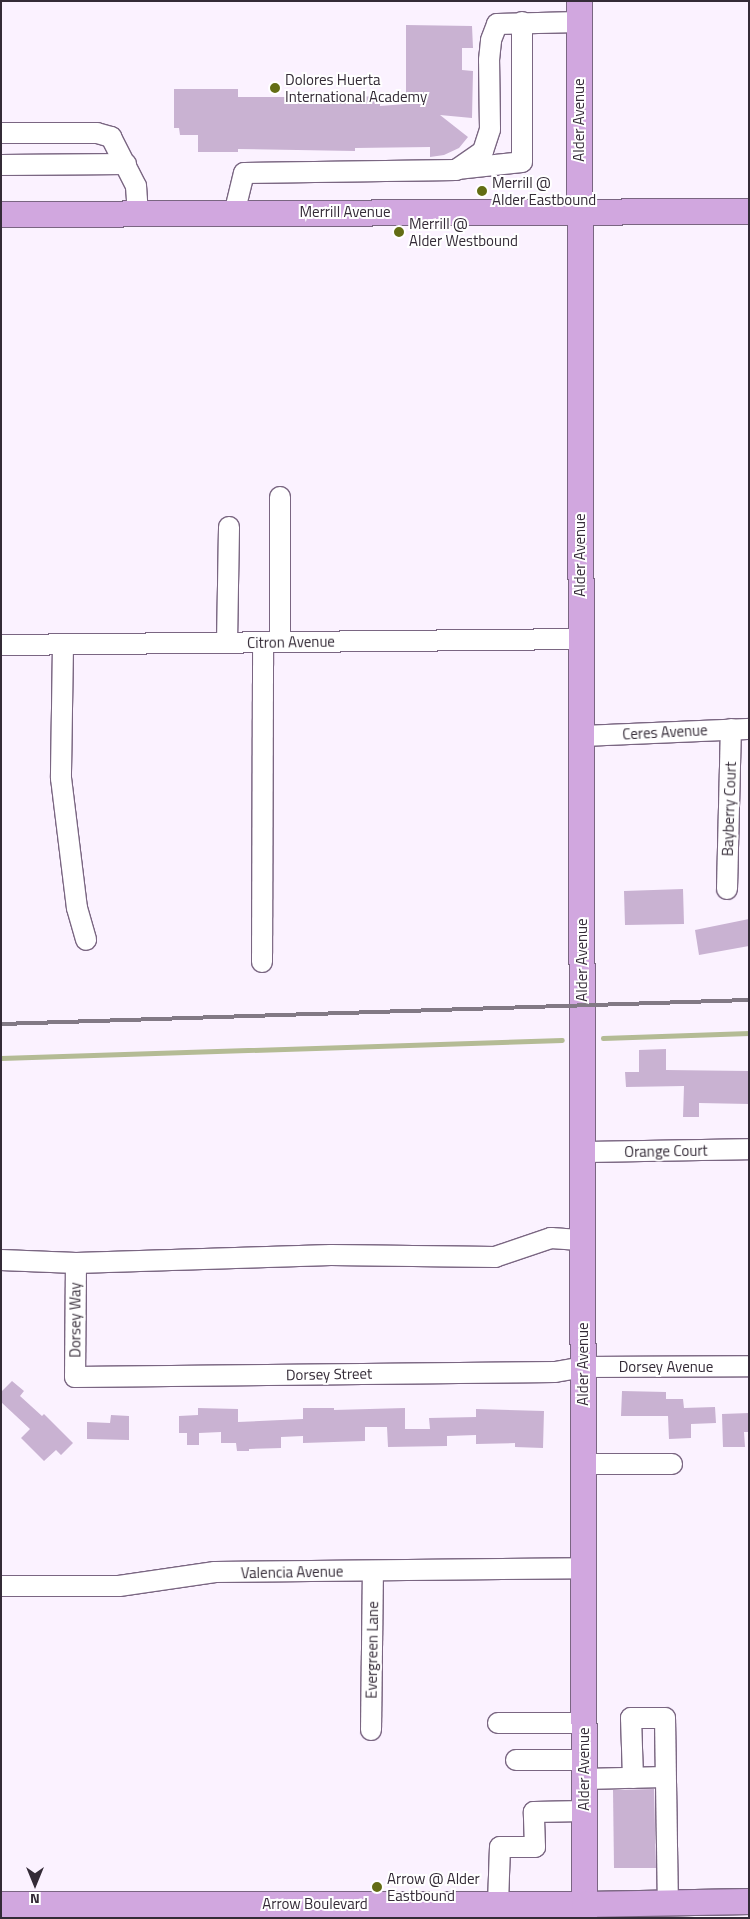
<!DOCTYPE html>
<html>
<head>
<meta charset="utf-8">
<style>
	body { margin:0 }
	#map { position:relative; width:750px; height:1919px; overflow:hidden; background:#fbf2ff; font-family:"Titillium Web",sans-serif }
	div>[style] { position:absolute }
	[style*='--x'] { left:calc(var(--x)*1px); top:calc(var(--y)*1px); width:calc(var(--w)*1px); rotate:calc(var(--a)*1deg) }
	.stream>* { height:4.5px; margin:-2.25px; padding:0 2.25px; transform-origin:2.25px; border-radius:2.25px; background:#b4bb95 }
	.building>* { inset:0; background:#c9b2d2 }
	.roads { filter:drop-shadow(1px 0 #7a6682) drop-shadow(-1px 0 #7a6682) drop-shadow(0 1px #7a6682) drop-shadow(0 -1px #7a6682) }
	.minor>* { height:20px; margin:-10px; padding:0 10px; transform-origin:10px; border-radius:10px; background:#fff }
	.major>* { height:25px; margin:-12.5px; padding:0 12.5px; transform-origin:12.5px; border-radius:12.5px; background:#d1a7df }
	.rail>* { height:4px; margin:-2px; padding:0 2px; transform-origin:2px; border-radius:2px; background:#827985 }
	.dots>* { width:14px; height:14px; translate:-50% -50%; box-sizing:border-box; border:2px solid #fff; border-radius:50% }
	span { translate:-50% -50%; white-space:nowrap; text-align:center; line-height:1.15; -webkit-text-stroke:4px #fff; paint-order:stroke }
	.poi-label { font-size:15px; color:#342b37 }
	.left { translate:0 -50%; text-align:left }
	.street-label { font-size:15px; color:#342b37 }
	.frame { position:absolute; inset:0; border:2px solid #342b37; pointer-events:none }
	.north { position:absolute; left:10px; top:1859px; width:50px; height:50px; -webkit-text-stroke:4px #fff; paint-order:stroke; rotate:180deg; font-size:14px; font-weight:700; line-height:20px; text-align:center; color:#342b37 }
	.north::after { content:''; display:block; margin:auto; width:18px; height:22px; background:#342b37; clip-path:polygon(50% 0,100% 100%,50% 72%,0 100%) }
</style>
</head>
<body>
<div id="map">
	<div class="stream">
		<div style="--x:603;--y:1038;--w:146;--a:-2"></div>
		<div style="--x:1;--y:1058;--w:561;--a:-1.84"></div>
	</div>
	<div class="building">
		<div style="clip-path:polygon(406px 25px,472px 26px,473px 48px,462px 48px,462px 70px,473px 71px,472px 118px,440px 115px,468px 137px,459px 148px,444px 155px,430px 157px,430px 147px,355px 148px,355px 151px,238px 149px,238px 152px,198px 152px,198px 135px,180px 135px,179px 128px,174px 128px,174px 89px,238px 89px,238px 97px,287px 97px,288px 94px,355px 93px,354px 97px,380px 96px,380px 106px,406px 104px)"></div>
		<div style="clip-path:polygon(683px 889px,684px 924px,625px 925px,624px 891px)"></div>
		<div style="clip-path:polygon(749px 919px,749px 946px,699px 955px,695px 930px)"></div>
		<div style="clip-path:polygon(666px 1049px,666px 1070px,749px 1071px,749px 1104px,699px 1103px,699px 1117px,683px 1117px,684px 1086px,626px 1087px,625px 1072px,639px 1072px,639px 1050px)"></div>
		<div style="clip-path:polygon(12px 1381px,24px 1391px,20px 1396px,42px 1416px,44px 1414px,73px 1443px,61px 1455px,56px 1450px,44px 1461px,21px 1438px,30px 1429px,1px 1402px,1px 1392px)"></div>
		<div style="clip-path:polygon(622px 1391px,666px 1392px,666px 1399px,683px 1399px,684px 1408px,715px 1407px,716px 1423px,691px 1424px,691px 1438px,669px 1439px,668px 1416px,621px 1416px)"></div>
		<div style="clip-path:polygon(198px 1408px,238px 1409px,238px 1422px,303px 1419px,303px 1408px,334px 1408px,334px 1410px,405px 1408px,405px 1429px,430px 1429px,429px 1418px,476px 1417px,476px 1409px,544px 1411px,543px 1448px,515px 1447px,515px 1443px,476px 1444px,476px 1435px,447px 1436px,447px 1446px,388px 1447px,387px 1427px,365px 1427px,365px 1441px,303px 1443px,303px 1436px,281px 1437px,281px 1448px,249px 1449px,249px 1451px,237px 1451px,236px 1443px,221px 1443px,221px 1432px,199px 1433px,199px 1445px,187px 1445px,187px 1433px,179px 1433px,179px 1416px,198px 1415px)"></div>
		<div style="clip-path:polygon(749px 1413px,749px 1432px,744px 1432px,745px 1447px,723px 1447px,722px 1414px)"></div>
		<div style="clip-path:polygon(111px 1415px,129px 1416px,129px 1440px,87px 1439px,87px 1422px,110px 1423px)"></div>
		<div style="clip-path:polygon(654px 1789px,656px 1868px,614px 1868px,613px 1790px)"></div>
	</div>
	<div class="roads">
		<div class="minor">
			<div style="--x:1;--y:133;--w:96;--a:0"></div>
			<div style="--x:97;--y:133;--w:15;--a:16"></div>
			<div style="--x:111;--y:137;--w:55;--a:63"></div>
			<div style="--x:136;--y:186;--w:27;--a:86"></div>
			<div style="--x:1;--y:165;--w:125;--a:-0.5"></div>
			<div style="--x:457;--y:169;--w:65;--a:-6.1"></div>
			<div style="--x:522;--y:162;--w:140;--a:-90"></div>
			<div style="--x:234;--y:214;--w:42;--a:-76.3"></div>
			<div style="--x:244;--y:173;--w:212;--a:-0.8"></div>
			<div style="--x:456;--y:170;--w:33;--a:-35"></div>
			<div style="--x:483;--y:151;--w:23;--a:-72"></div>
			<div style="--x:490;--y:129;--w:69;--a:-90.8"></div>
			<div style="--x:489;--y:60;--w:20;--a:-84"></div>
			<div style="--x:491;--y:40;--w:17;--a:-69"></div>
			<div style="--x:497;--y:24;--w:82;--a:-1.4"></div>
			<div style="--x:280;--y:642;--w:145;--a:-90"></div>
			<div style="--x:227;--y:643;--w:116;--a:-89"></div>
			<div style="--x:1;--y:645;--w:580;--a:-0.59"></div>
			<div style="--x:63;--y:645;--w:133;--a:90.9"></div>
			<div style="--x:61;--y:778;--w:131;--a:83"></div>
			<div style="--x:77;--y:908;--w:33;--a:74"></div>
			<div style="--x:581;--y:736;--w:168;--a:-2.4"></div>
			<div style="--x:727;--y:889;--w:160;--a:-88.6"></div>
			<div style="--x:262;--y:962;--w:320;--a:-89.8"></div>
			<div style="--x:582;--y:1152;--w:167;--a:-1"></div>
			<div style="--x:1;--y:1260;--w:75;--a:2.3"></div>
			<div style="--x:76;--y:1263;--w:255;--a:-1.8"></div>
			<div style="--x:331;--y:1255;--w:164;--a:0.7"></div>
			<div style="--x:495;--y:1257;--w:59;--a:-18.7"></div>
			<div style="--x:551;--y:1238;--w:32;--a:4"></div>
			<div style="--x:76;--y:1263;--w:114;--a:90.5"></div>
			<div style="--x:75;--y:1377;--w:480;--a:-0.6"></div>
			<div style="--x:555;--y:1372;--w:28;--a:-10"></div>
			<div style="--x:583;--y:1367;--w:166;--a:-0.3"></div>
			<div style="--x:583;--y:1464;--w:89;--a:0"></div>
			<div style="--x:1;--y:1586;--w:118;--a:0"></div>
			<div style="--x:119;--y:1586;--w:97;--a:-8.3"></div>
			<div style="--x:215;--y:1572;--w:369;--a:-0.6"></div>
			<div style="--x:498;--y:1723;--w:86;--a:0"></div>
			<div style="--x:371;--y:1730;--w:159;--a:-89.3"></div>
			<div style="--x:516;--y:1760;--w:68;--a:0"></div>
			<div style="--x:633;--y:1778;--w:60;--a:-91.9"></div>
			<div style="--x:631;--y:1718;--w:34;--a:0"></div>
			<div style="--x:665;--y:1718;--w:184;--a:89.1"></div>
			<div style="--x:584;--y:1779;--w:81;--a:-1.4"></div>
			<div style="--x:498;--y:1904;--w:57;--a:-88"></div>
			<div style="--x:500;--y:1847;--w:35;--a:0"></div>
			<div style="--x:535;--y:1847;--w:35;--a:-92"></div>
			<div style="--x:534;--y:1812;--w:50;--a:-1.1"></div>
		</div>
		<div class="major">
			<div style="--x:579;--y:1;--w:1917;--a:89.85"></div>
			<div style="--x:1;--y:214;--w:748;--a:-0.23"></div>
			<div style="--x:1;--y:1904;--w:583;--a:0"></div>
			<div style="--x:584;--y:1904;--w:165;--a:-1"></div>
		</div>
	</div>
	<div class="rail">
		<div style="--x:1;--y:1024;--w:748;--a:-1.84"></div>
	</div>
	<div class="dots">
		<div style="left:275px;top:88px;background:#636d14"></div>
		<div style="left:482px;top:191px;background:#636d14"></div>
		<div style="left:399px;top:232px;background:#636d14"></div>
		<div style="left:377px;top:1887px;background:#636d14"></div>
	</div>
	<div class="poi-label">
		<span class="left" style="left:285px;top:88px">Dolores Huerta<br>International Academy</span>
		<span class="left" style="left:492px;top:191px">Merrill @<br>Alder Eastbound</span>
		<span class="left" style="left:409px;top:232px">Merrill @<br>Alder Westbound</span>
		<span class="left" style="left:387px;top:1887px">Arrow @ Alder<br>Eastbound</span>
	</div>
	<div class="street-label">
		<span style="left:579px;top:120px;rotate:-90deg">Alder Avenue</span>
		<span style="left:345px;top:212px">Merrill Avenue</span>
		<span style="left:580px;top:555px;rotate:-90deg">Alder Avenue</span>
		<span style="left:291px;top:642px;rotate:-1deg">Citron Avenue</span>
		<span style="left:665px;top:732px;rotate:-3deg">Ceres Avenue</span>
		<span style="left:729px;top:809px;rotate:-88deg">Bayberry Court</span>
		<span style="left:582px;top:960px;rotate:-90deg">Alder Avenue</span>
		<span style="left:666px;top:1151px;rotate:-1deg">Orange Court</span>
		<span style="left:75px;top:1320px;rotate:-90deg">Dorsey Way</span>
		<span style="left:583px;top:1364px;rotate:-90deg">Alder Avenue</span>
		<span style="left:666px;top:1367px">Dorsey Avenue</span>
		<span style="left:329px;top:1374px;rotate:-1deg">Dorsey Street</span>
		<span style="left:292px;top:1572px;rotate:-1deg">Valencia Avenue</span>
		<span style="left:372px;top:1650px;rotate:-89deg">Evergreen Lane</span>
		<span style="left:584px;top:1769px;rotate:-90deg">Alder Avenue</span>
		<span style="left:315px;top:1904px">Arrow Boulevard</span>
	</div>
	<div class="frame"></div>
	<div class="north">N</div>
</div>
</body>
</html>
